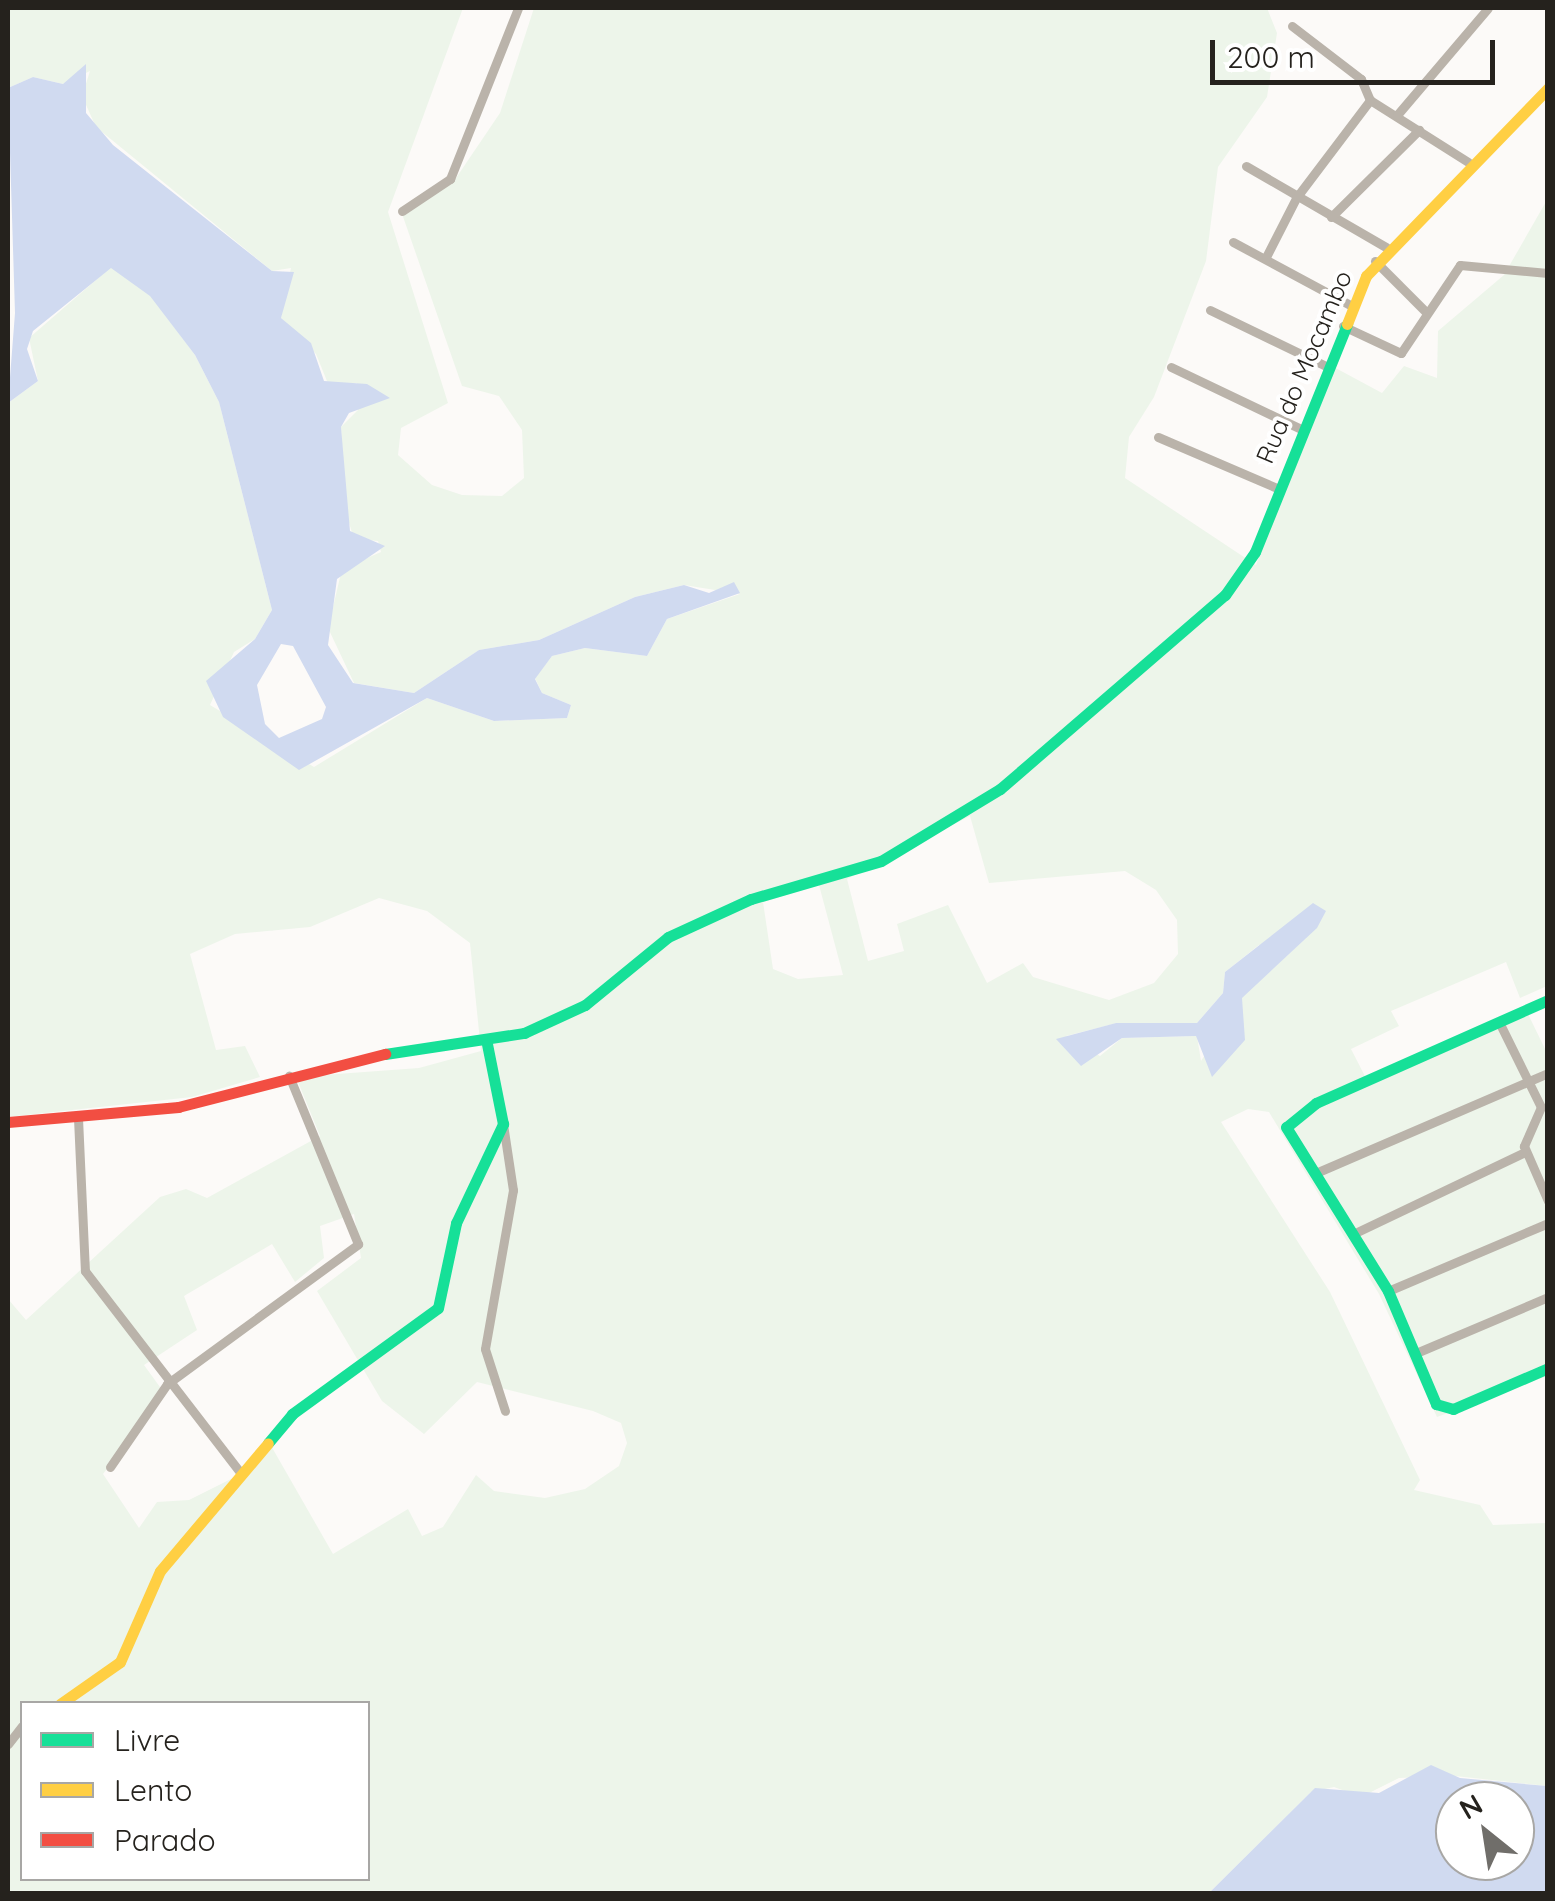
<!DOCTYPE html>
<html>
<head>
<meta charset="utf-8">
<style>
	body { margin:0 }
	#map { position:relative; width:1555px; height:1901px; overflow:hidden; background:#fcfaf8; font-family:Quicksand,sans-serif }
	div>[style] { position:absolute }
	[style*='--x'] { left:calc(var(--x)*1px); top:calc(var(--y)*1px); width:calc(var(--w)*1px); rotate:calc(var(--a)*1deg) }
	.green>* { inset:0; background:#edf5ea }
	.water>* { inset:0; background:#d0daf0 }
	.street>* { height:9px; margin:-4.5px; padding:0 4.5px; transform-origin:4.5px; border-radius:4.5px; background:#bab3aa }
	.fast>* { height:11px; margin:-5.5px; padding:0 5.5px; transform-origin:5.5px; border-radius:5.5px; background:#16e098 }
	.slow>* { height:11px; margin:-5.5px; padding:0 5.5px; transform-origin:5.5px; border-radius:5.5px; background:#ffcf43 }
	.jam>* { height:11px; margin:-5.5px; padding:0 5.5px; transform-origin:5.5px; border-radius:5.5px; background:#f24e42 }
	span { translate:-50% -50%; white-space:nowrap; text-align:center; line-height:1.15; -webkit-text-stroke:8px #fff; paint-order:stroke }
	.street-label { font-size:25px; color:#25221d }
	.frame { position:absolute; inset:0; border:10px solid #25221d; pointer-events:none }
	.legend { position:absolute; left:20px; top:1701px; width:350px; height:180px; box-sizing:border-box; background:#fff; border:2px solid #a8a7a5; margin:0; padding:12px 18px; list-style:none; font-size:30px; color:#25221d }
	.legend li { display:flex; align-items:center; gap:20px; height:50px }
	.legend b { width:50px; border:2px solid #a8a7a5 }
	.north { position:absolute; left:1435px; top:1781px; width:100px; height:100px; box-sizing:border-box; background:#fff; border:2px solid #a8a7a5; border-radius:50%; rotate:330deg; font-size:28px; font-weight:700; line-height:40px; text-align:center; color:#25221d }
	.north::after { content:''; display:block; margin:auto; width:35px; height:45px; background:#706e6a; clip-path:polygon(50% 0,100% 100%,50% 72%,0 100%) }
	.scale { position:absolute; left:1210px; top:40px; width:285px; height:45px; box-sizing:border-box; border:5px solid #25221d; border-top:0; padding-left:12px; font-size:30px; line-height:35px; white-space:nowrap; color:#25221d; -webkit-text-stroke:8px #fff; paint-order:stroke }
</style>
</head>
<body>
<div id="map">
	<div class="green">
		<div style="clip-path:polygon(evenodd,8px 8px,463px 8px,388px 212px,448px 403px,401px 428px,398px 455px,432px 485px,462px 495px,502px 496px,524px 478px,522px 430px,499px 396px,462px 386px,400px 208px,454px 181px,500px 113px,534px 8px,1267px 8px,1277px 33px,1267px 97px,1218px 167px,1206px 261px,1154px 397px,1129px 437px,1125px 478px,1256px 565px,1330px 365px,1382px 393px,1404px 366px,1437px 378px,1438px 331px,1504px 275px,1547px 200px,1547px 986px,1520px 998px,1506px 962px,1391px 1011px,1399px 1026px,1351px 1049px,1369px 1084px,1528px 1014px,1547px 1053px,1547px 1376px,1437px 1417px,1379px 1294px,1269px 1112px,1248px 1109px,1221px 1122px,1330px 1292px,1420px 1480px,1414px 1490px,1480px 1505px,1493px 1525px,1547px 1523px,1547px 1786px,1455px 1776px,1399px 1778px,1361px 1797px,1334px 1787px,1311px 1792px,1209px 1893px,8px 1893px,8px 1299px,26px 1320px,160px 1197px,186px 1189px,207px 1198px,320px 1136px,296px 1077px,419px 1068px,481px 1051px,470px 943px,427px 911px,379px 898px,310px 927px,235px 934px,190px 954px,216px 1050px,245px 1046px,260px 1077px,192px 1097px,8px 1117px,8px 403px,38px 381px,29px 338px,111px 267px,151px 296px,195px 355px,219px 402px,272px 610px,255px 639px,234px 652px,210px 705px,314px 767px,427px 698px,494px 721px,567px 718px,571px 705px,542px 693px,535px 678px,552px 656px,585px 648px,647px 656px,667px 619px,740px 594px,684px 585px,635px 597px,539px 640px,479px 650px,414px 693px,354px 683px,328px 628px,342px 569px,381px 552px,378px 541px,354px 539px,346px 513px,341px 427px,358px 410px,357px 383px,329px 386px,316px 354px,281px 318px,291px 268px,272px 271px,96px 127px,82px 96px,90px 71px,63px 84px,33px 77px,8px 88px,8px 8px,970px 816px,989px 883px,1125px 871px,1156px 890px,1177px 920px,1178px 954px,1154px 983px,1109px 1000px,1033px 977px,1023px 963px,987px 983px,948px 905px,897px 924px,904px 951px,868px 961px,847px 879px,970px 816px,8px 8px,819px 885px,843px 975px,798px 979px,773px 969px,763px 902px,819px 885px,8px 8px,1306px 938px,1241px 998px,1201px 1061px,1197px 1036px,1122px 1038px,1100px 1056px,1066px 1036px,1117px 1023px,1197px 1023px,1223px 993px,1225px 972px,1259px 945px,1306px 938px,8px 8px,354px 1214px,361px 1258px,317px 1291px,382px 1401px,424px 1434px,477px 1382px,593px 1411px,621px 1423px,627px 1443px,619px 1466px,585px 1489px,545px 1498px,494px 1491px,476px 1475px,443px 1527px,422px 1536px,408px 1509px,333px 1554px,270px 1444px,251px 1469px,189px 1500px,157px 1502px,139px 1528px,103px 1474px,165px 1394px,144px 1365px,197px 1330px,184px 1296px,272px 1244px,295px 1282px,324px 1258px,320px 1226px,354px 1214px,8px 8px,22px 1704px,368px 1704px,368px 1878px,22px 1878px,22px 1704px)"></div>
	</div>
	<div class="water">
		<div style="clip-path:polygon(evenodd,86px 64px,86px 113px,113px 145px,272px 271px,294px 272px,281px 318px,311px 343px,324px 381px,367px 384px,390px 398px,349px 413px,341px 427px,350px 531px,385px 546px,337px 579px,328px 645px,353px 683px,414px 693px,479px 650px,539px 640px,635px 597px,684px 585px,709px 593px,734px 582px,740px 593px,667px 619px,647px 656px,585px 648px,552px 656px,535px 679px,542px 693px,571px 705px,567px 718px,494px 721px,427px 698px,299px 770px,223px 717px,206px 681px,255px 639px,272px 610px,219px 402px,195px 355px,150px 296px,111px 268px,33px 331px,27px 349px,38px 381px,8px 403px,15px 313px,8px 88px,33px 77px,63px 84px,86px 64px,281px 644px,293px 646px,326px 707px,322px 719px,279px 738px,265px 724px,257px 685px,281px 644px)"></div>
		<div style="clip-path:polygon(1313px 903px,1326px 911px,1317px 928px,1242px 998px,1245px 1040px,1212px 1077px,1196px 1036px,1122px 1038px,1081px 1066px,1056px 1039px,1116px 1023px,1197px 1023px,1223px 993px,1225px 972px)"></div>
		<div style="clip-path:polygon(evenodd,1431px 1765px,1460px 1778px,1547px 1786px,1547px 1893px,1209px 1893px,1315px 1788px,1379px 1793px,1431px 1765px,1455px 1801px,1515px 1801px,1515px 1861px,1455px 1861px,1455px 1801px)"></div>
	</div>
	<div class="street">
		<div style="--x:1292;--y:26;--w:87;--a:37.5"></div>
		<div style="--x:1361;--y:79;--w:23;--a:67"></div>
		<div style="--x:1370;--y:100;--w:116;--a:32.3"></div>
		<div style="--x:1397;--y:115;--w:140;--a:-49.6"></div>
		<div style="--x:1246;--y:166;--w:162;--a:30.1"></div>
		<div style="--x:402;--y:211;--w:58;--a:-33.7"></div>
		<div style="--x:450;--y:179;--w:184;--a:-68.3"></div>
		<div style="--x:1331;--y:217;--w:124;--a:-44.7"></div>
		<div style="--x:1233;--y:242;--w:133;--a:28.3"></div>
		<div style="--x:1266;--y:257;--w:66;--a:-63"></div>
		<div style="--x:1296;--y:198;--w:123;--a:-52.9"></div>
		<div style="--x:1375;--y:261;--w:71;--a:45"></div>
		<div style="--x:1210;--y:310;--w:127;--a:25.8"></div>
		<div style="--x:1343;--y:326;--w:64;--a:25"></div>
		<div style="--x:1401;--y:353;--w:106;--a:-56.2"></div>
		<div style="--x:1460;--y:265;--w:88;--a:5.2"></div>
		<div style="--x:1171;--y:367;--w:142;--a:25.5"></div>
		<div style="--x:1158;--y:437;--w:129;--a:23.2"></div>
		<div style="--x:1499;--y:1022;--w:95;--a:63.7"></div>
		<div style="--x:1541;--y:1107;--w:43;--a:113.6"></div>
		<div style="--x:1524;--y:1146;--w:60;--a:66.4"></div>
		<div style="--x:78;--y:1118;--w:153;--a:87.4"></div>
		<div style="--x:85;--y:1271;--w:257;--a:52.4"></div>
		<div style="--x:503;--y:1124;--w:67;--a:81.4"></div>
		<div style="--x:513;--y:1190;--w:161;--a:100"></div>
		<div style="--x:485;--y:1349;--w:65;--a:72.1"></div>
		<div style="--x:1318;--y:1172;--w:250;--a:-23.3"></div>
		<div style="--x:1355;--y:1233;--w:188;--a:-25.5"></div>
		<div style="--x:1388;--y:1291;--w:174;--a:-23"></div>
		<div style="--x:1416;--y:1353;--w:143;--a:-23"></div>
		<div style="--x:110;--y:1467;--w:101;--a:-55.5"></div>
		<div style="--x:167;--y:1384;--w:237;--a:-36.2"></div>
		<div style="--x:358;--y:1244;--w:182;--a:-112.3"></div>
		<div style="--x:8;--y:1744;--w:23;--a:-52"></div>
	</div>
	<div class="fast">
		<div style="--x:1548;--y:1000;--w:254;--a:156.1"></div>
		<div style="--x:1316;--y:1103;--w:38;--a:141"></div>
		<div style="--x:1286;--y:1127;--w:193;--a:58.1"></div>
		<div style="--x:1388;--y:1291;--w:123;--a:67"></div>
		<div style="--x:1436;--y:1404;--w:18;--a:16"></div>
		<div style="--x:1453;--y:1409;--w:103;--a:-23.3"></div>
		<div style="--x:385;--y:1054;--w:141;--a:-8.6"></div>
		<div style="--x:524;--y:1033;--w:67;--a:-24.7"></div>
		<div style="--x:585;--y:1005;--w:107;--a:-39.3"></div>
		<div style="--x:668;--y:937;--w:91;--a:-24.6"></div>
		<div style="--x:751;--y:899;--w:135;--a:-16.3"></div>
		<div style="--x:881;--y:861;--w:139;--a:-31.2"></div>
		<div style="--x:1000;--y:789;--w:297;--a:-40.8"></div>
		<div style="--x:1225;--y:595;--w:52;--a:-55.1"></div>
		<div style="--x:1255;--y:552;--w:246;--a:-68"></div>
		<div style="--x:268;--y:1443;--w:38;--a:-50"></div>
		<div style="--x:292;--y:1414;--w:180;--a:-36"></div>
		<div style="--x:438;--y:1308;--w:87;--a:-78"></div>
		<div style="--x:456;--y:1223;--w:110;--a:-64.6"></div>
		<div style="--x:503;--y:1124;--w:82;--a:-101.3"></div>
	</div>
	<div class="slow">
		<div style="--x:1347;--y:324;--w:52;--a:-68.4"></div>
		<div style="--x:1366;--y:276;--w:262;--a:-45.9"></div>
		<div style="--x:60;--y:1704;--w:73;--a:-35"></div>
		<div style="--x:120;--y:1662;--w:99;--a:-66.3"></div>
		<div style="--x:160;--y:1571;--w:167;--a:-49.8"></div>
	</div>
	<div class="jam">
		<div style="--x:8;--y:1122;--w:171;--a:-5"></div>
		<div style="--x:178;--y:1107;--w:214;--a:-14.4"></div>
	</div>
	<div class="street-label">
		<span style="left:1304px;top:367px;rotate:-67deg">Rua do Mocambo</span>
	</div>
	<div class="frame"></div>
	<ul class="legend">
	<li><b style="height:12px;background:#16e098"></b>Livre</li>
	<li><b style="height:12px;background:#ffcf43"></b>Lento</li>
	<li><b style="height:12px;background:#f24e42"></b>Parado</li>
	</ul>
	<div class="north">N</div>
	<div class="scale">200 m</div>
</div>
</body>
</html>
